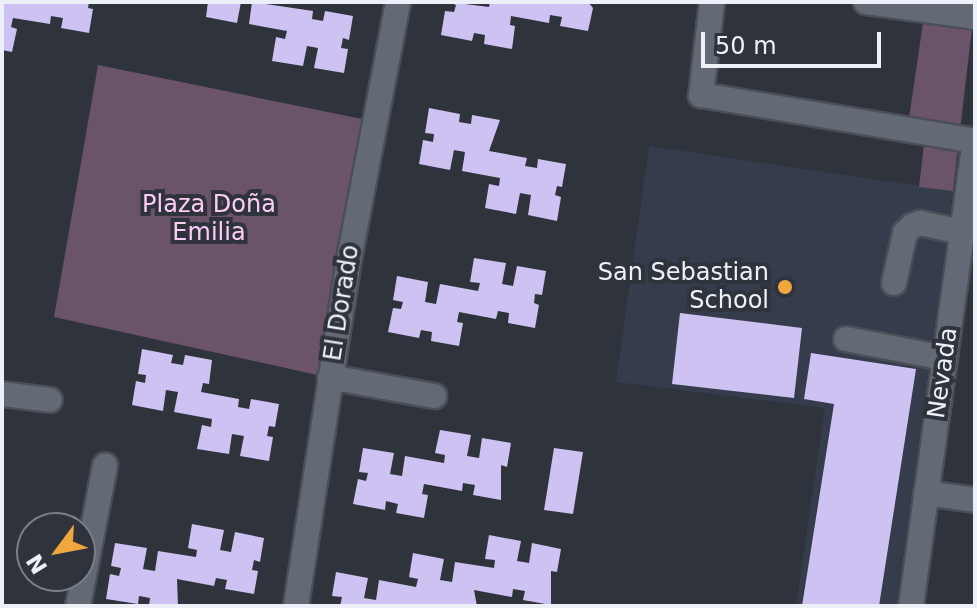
<!DOCTYPE html>
<html>
<head>
<meta charset="utf-8">
<style>
	body { margin:0 }
	#map { position:relative; width:977px; height:608px; overflow:hidden; background:#2e333c; font-family:"DejaVu Sans",sans-serif }
	div>[style] { position:absolute }
	[style*='--x'] { left:calc(var(--x)*1px); top:calc(var(--y)*1px); width:calc(var(--w)*1px); rotate:calc(var(--a)*1deg) }
	.built>* { inset:0; background:#353d4c }
	.green>* { inset:0; background:#6b5369 }
	.building>* { inset:0; background:#cdc2f1 }
	.roads { filter:drop-shadow(2px 0 #4a4e56) drop-shadow(-2px 0 #4a4e56) drop-shadow(0 2px #4a4e56) drop-shadow(0 -2px #4a4e56) }
	.minor>* { height:24px; margin:-12px; padding:0 12px; transform-origin:12px; border-radius:12px; background:#646a75 }
	.dots>* { width:22px; height:22px; translate:-50% -50%; box-sizing:border-box; border:4px solid #2e333c; border-radius:50% }
	span { translate:-50% -50%; white-space:nowrap; text-align:center; line-height:1.15; -webkit-text-stroke:8px #2e333c; paint-order:stroke }
	.park-label { font-size:24px; color:#fcccf6 }
	.poi-label { font-size:24px; color:#edf1f7 }
	.right { translate:-100% -50%; text-align:right }
	.street-label { font-size:24px; color:#edf1f7 }
	.frame { position:absolute; inset:0; border:4px solid #edf1f7; pointer-events:none }
	.north { position:absolute; left:16px; top:512px; width:80px; height:80px; box-sizing:border-box; background:#2e333c; border:2px solid #7a7f87; border-radius:50%; rotate:238deg; font-size:22px; font-weight:700; line-height:32px; text-align:center; color:#edf1f7 }
	.north::after { content:''; display:block; margin:auto; width:28px; height:36px; background:#efa73e; clip-path:polygon(50% 0,100% 100%,50% 72%,0 100%) }
	.scale { position:absolute; left:701px; top:32px; width:180px; height:36px; box-sizing:border-box; border:4px solid #edf1f7; border-top:0; padding-left:10px; font-size:24px; line-height:28px; white-space:nowrap; color:#edf1f7; -webkit-text-stroke:6px #2e333c; paint-order:stroke }
</style>
</head>
<body>
<div id="map">
	<div class="built">
		<div style="clip-path:polygon(649px 146px,953px 191px,896px 606px,796px 606px,825px 408px,616px 382px)"></div>
	</div>
	<div class="green">
		<div style="clip-path:polygon(926px 2px,975px 2px,953px 191px,919px 187px,925px 135px,907px 132px)"></div>
		<div style="clip-path:polygon(98px 65px,367px 120px,322px 376px,54px 317px)"></div>
	</div>
	<div class="building">
		<div style="clip-path:polygon(2px 2px,89px 2px,88px 8px,93px 9px,89px 33px,61px 28px,63px 18px,51px 16px,50px 24px,13px 18px,11px 27px,17px 29px,12px 52px,2px 50px)"></div>
		<div style="clip-path:polygon(208px 2px,241px 2px,237px 23px,206px 17px)"></div>
		<div style="clip-path:polygon(252px 2px,313px 11px,312px 19px,323px 21px,325px 11px,353px 16px,349px 40px,343px 38px,341px 48px,348px 49px,344px 73px,314px 68px,318px 48px,307px 46px,303px 66px,272px 61px,276px 37px,285px 39px,287px 31px,249px 24px)"></div>
		<div style="clip-path:polygon(449px 2px,489px 7px,490px 2px,588px 2px,593px 8px,588px 31px,560px 26px,562px 17px,550px 15px,549px 23px,511px 16px,510px 25px,515px 26px,512px 49px,484px 44px,485px 35px,474px 33px,472px 41px,441px 35px,445px 11px,454px 12px,456px 5px)"></div>
		<div style="clip-path:polygon(429px 108px,460px 114px,459px 122px,471px 124px,472px 115px,500px 120px,489px 151px,527px 158px,525px 166px,537px 168px,538px 159px,566px 164px,562px 187px,557px 186px,555px 195px,561px 197px,557px 221px,528px 215px,531px 195px,520px 193px,516px 214px,485px 208px,489px 184px,499px 186px,500px 178px,462px 171px,465px 152px,454px 150px,450px 170px,419px 164px,423px 140px,433px 142px,434px 134px,425px 133px)"></div>
		<div style="clip-path:polygon(474px 258px,506px 263px,502px 284px,513px 286px,517px 266px,546px 271px,542px 295px,535px 294px,534px 303px,539px 305px,535px 328px,508px 323px,509px 313px,498px 311px,496px 319px,459px 312px,457px 322px,463px 323px,459px 346px,431px 341px,432px 332px,421px 330px,419px 338px,388px 332px,393px 308px,401px 309px,403px 302px,393px 300px,397px 276px,428px 282px,425px 302px,436px 304px,440px 284px,478px 291px,480px 283px,470px 282px)"></div>
		<div style="clip-path:polygon(680px 313px,802px 328px,794px 398px,672px 384px)"></div>
		<div style="clip-path:polygon(142px 349px,173px 355px,171px 363px,183px 365px,185px 355px,212px 360px,209px 384px,203px 383px,201px 392px,239px 399px,238px 407px,249px 409px,251px 399px,279px 404px,275px 427px,269px 426px,267px 436px,273px 437px,269px 461px,240px 456px,244px 436px,232px 434px,229px 454px,197px 449px,202px 425px,211px 427px,212px 419px,174px 412px,178px 392px,166px 390px,163px 411px,132px 405px,136px 381px,145px 383px,146px 375px,138px 374px)"></div>
		<div style="clip-path:polygon(811px 353px,916px 369px,879px 606px,802px 606px,834px 404px,804px 399px)"></div>
		<div style="clip-path:polygon(440px 430px,471px 435px,467px 456px,479px 458px,482px 438px,511px 443px,507px 467px,501px 465px,501px 500px,473px 495px,475px 485px,463px 483px,462px 491px,424px 484px,422px 494px,428px 495px,424px 518px,396px 513px,398px 504px,386px 501px,385px 510px,353px 504px,358px 479px,366px 481px,368px 473px,359px 472px,363px 448px,394px 453px,390px 474px,402px 476px,405px 456px,444px 463px,445px 455px,435px 453px)"></div>
		<div style="clip-path:polygon(554px 448px,583px 452px,573px 514px,544px 510px)"></div>
		<div style="clip-path:polygon(192px 524px,224px 530px,220px 550px,231px 552px,235px 532px,264px 538px,260px 562px,254px 560px,252px 570px,258px 571px,254px 594px,225px 589px,227px 580px,216px 578px,214px 586px,177px 579px,178px 606px,149px 606px,150px 598px,139px 596px,138px 604px,106px 599px,110px 574px,119px 576px,121px 568px,111px 566px,115px 543px,147px 548px,143px 569px,155px 571px,158px 551px,196px 557px,197px 550px,188px 548px)"></div>
		<div style="clip-path:polygon(489px 535px,521px 541px,517px 561px,529px 563px,532px 543px,561px 549px,557px 572px,551px 571px,551px 605px,523px 600px,525px 591px,513px 589px,512px 597px,474px 590px,477px 606px,340px 606px,342px 597px,332px 596px,336px 572px,368px 578px,364px 598px,376px 600px,379px 580px,416px 587px,418px 579px,409px 577px,413px 553px,444px 559px,440px 580px,452px 582px,455px 562px,494px 568px,495px 560px,485px 559px)"></div>
	</div>
	<div class="roads">
		<div class="minor">
			<div style="--x:712;--y:2;--w:94;--a:96.7"></div>
			<div style="--x:701;--y:95;--w:278;--a:9.5"></div>
			<div style="--x:866;--y:2;--w:110;--a:7.8"></div>
			<div style="--x:894;--y:283;--w:51;--a:-77.6"></div>
			<div style="--x:905;--y:233;--w:10;--a:-45"></div>
			<div style="--x:912;--y:226;--w:9;--a:-21"></div>
			<div style="--x:920;--y:223;--w:43;--a:12.1"></div>
			<div style="--x:846;--y:339;--w:101;--a:10.9"></div>
			<div style="--x:330;--y:377;--w:106;--a:10.4"></div>
			<div style="--x:2;--y:394;--w:48;--a:7.1"></div>
			<div style="--x:926;--y:493;--w:49;--a:8.1"></div>
			<div style="--x:78;--y:606;--w:143;--a:-79.1"></div>
			<div style="--x:296;--y:606;--w:356;--a:-81.3"></div>
			<div style="--x:350;--y:254;--w:257;--a:-79.2"></div>
			<div style="--x:911;--y:606;--w:470;--a:-82.2"></div>
		</div>
	</div>
	<div class="dots">
		<div style="left:785px;top:287px;background:#efa73e"></div>
	</div>
	<div class="park-label">
		<span style="left:209px;top:219px">Plaza Doña<br>Emilia</span>
	</div>
	<div class="poi-label">
		<span class="right" style="left:769px;top:287px">San Sebastian<br>School</span>
	</div>
	<div class="street-label">
		<span style="left:342px;top:303px;rotate:-81deg">El Dorado</span>
		<span style="left:943px;top:373px;rotate:-82deg">Nevada</span>
	</div>
	<div class="frame"></div>
	<div class="north">N</div>
	<div class="scale">50 m</div>
</div>
</body>
</html>
